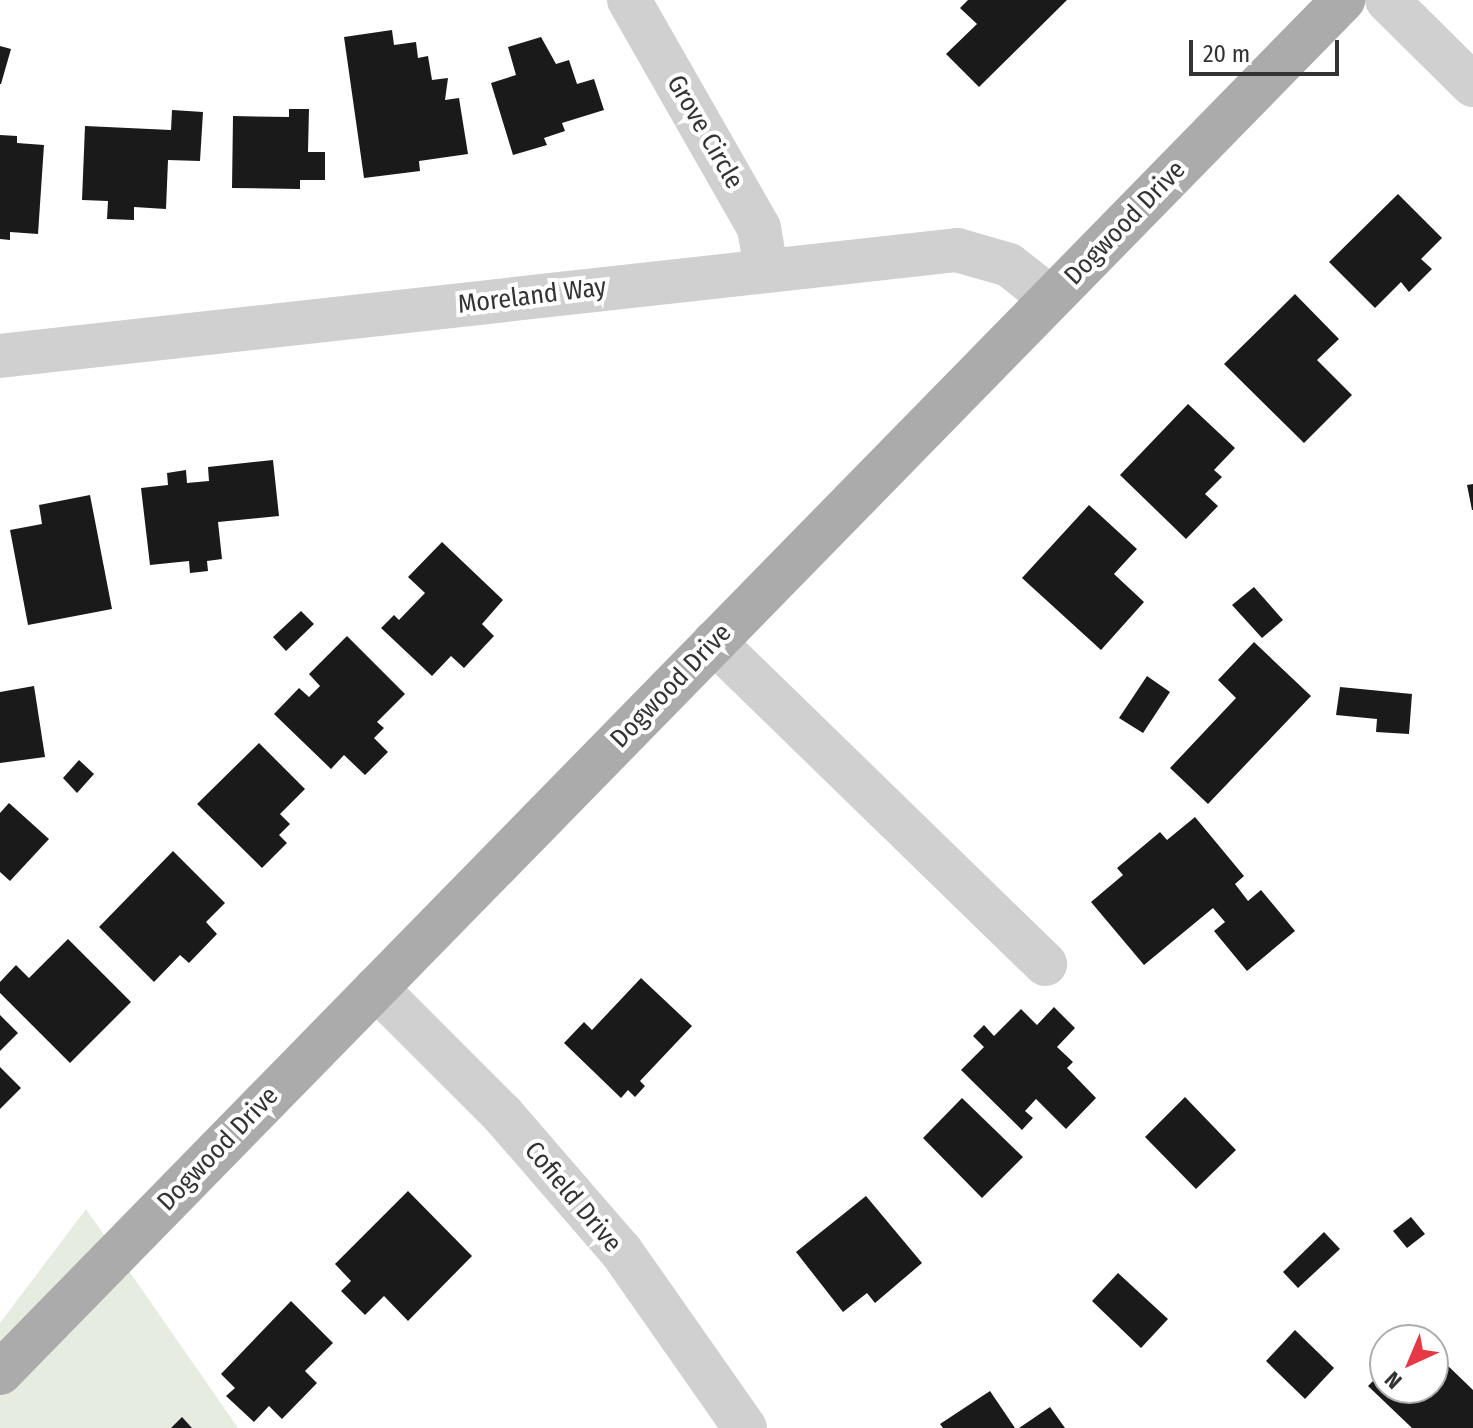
<!DOCTYPE html>
<html>
<head>
<meta charset="utf-8">
<style>
	body { margin:0 }
	#map { position:relative; width:1473px; height:1428px; overflow:hidden; background:#fff; font-family:"Fira Sans Condensed",sans-serif }
	div>[style] { position:absolute }
	[style*='--x'] { left:calc(var(--x)*1px); top:calc(var(--y)*1px); width:calc(var(--w)*1px); rotate:calc(var(--a)*1deg) }
	.green>* { inset:0; background:#e6ecdf }
	.building>* { inset:0; background:#1a1a1a }
	.minor>* { height:44px; margin:-22px; padding:0 22px; transform-origin:22px; border-radius:22px; background:#d0d0d0 }
	.major>* { height:44px; margin:-22px; padding:0 22px; transform-origin:22px; border-radius:22px; background:#ababab }
	span { translate:-50% -50%; white-space:nowrap; text-align:center; line-height:1.15; -webkit-text-stroke:8px #fff; paint-order:stroke }
	.street-label { font-size:26px; color:#333 }
	.north { position:absolute; left:1369px; top:1324px; width:80px; height:80px; box-sizing:border-box; background:#fff; border:2px solid #adadad; border-radius:50%; rotate:224deg; font-size:22px; font-weight:700; line-height:32px; text-align:center; color:#333 }
	.north::after { content:''; display:block; margin:auto; width:28px; height:36px; background:#e63946; clip-path:polygon(50% 0,100% 100%,50% 72%,0 100%) }
	.scale { position:absolute; left:1189px; top:40px; width:150px; height:36px; box-sizing:border-box; border:4px solid #333; border-top:0; padding-left:10px; font-size:24px; line-height:28px; white-space:nowrap; color:#333; -webkit-text-stroke:6px #fff; paint-order:stroke }
</style>
</head>
<body>
<div id="map">
	<div class="green">
		<div style="clip-path:polygon(86px 1209px,238px 1428px,0 1428px,0 1323px)"></div>
	</div>
	<div class="building">
		<div style="clip-path:polygon(968px 0,1067px 0,979px 87px,946px 54px,977px 24px,960px 8px)"></div>
		<div style="clip-path:polygon(392px 30px,394px 45px,416px 42px,418px 58px,428px 56px,432px 80px,448px 78px,445px 100px,459px 98px,468px 154px,419px 161px,420px 171px,364px 178px,344px 37px)"></div>
		<div style="clip-path:polygon(541px 37px,556px 64px,569px 60px,577px 84px,594px 79px,604px 110px,562px 123px,565px 131px,544px 138px,547px 145px,513px 155px,491px 83px,516px 75px,508px 47px)"></div>
		<div style="clip-path:polygon(0 46px,11px 49px,1px 84px,0 84px)"></div>
		<div style="clip-path:polygon(289px 109px,309px 109px,308px 152px,325px 152px,325px 180px,300px 180px,300px 189px,232px 188px,233px 116px,289px 117px)"></div>
		<div style="clip-path:polygon(172px 110px,203px 112px,200px 161px,168px 160px,166px 209px,134px 207px,134px 220px,107px 219px,108px 201px,82px 200px,85px 126px,171px 130px)"></div>
		<div style="clip-path:polygon(0 135px,17px 136px,17px 143px,44px 145px,38px 234px,10px 232px,10px 240px,0 239px)"></div>
		<div style="clip-path:polygon(1398px 194px,1442px 238px,1421px 259px,1432px 269px,1409px 292px,1401px 282px,1375px 308px,1329px 262px)"></div>
		<div style="clip-path:polygon(1295px 294px,1339px 339px,1317px 360px,1352px 395px,1304px 443px,1224px 364px)"></div>
		<div style="clip-path:polygon(1188px 404px,1235px 448px,1214px 470px,1222px 477px,1205px 494px,1218px 506px,1186px 539px,1120px 475px)"></div>
		<div style="clip-path:polygon(273px 460px,279px 516px,218px 522px,222px 559px,207px 561px,208px 571px,190px 573px,189px 561px,150px 565px,141px 488px,168px 485px,167px 473px,186px 470px,187px 483px,209px 481px,208px 467px)"></div>
		<div style="clip-path:polygon(1473px 484px,1473px 510px,1472px 510px,1467px 485px)"></div>
		<div style="clip-path:polygon(90px 495px,112px 609px,28px 625px,10px 530px,42px 524px,39px 505px)"></div>
		<div style="clip-path:polygon(1089px 505px,1137px 549px,1114px 574px,1144px 602px,1101px 650px,1022px 578px)"></div>
		<div style="clip-path:polygon(442px 542px,503px 600px,482px 624px,494px 636px,464px 668px,451px 656px,432px 676px,381px 628px,394px 615px,399px 620px,425px 593px,408px 577px)"></div>
		<div style="clip-path:polygon(1254px 587px,1283px 620px,1262px 638px,1232px 605px)"></div>
		<div style="clip-path:polygon(301px 611px,314px 624px,286px 651px,273px 637px)"></div>
		<div style="clip-path:polygon(347px 636px,405px 694px,377px 722px,384px 728px,374px 738px,388px 752px,365px 775px,344px 755px,331px 769px,274px 714px,299px 688px,309px 697px,320px 686px,309px 674px)"></div>
		<div style="clip-path:polygon(1254px 642px,1311px 696px,1208px 804px,1170px 768px,1236px 698px,1218px 680px)"></div>
		<div style="clip-path:polygon(1147px 676px,1170px 692px,1143px 733px,1119px 718px)"></div>
		<div style="clip-path:polygon(34px 686px,45px 757px,0 763px,0 692px)"></div>
		<div style="clip-path:polygon(1340px 687px,1412px 694px,1409px 734px,1376px 732px,1377px 719px,1336px 715px)"></div>
		<div style="clip-path:polygon(259px 743px,305px 789px,280px 814px,290px 824px,279px 835px,287px 843px,262px 868px,197px 804px)"></div>
		<div style="clip-path:polygon(79px 760px,94px 774px,77px 793px,63px 778px)"></div>
		<div style="clip-path:polygon(9px 803px,49px 839px,10px 881px,0 872px,0 813px)"></div>
		<div style="clip-path:polygon(1195px 817px,1244px 876px,1235px 884px,1248px 901px,1261px 890px,1295px 931px,1247px 971px,1214px 931px,1225px 922px,1213px 908px,1144px 965px,1091px 902px,1123px 875px,1117px 868px,1160px 832px,1167px 840px)"></div>
		<div style="clip-path:polygon(173px 851px,225px 903px,206px 922px,217px 934px,189px 963px,180px 955px,154px 982px,99px 927px)"></div>
		<div style="clip-path:polygon(68px 939px,131px 1002px,70px 1063px,0 993px,0 982px,16px 965px,29px 978px)"></div>
		<div style="clip-path:polygon(641px 978px,692px 1026px,640px 1081px,645px 1086px,635px 1097px,628px 1090px,621px 1098px,564px 1043px,584px 1022px,592px 1030px)"></div>
		<div style="clip-path:polygon(1054px 1007px,1075px 1028px,1057px 1047px,1073px 1062px,1067px 1068px,1096px 1098px,1066px 1129px,1036px 1099px,1025px 1111px,1033px 1118px,1022px 1130px,961px 1070px,984px 1047px,973px 1036px,984px 1025px,994px 1036px,1021px 1009px,1037px 1025px)"></div>
		<div style="clip-path:polygon(0 1015px,18px 1033px,0 1051px)"></div>
		<div style="clip-path:polygon(0 1067px,21px 1088px,0 1109px)"></div>
		<div style="clip-path:polygon(1185px 1097px,1236px 1150px,1196px 1189px,1145px 1137px)"></div>
		<div style="clip-path:polygon(962px 1098px,1023px 1157px,982px 1198px,923px 1138px)"></div>
		<div style="clip-path:polygon(408px 1191px,472px 1256px,408px 1321px,384px 1296px,365px 1315px,341px 1291px,351px 1281px,335px 1264px)"></div>
		<div style="clip-path:polygon(866px 1196px,922px 1263px,875px 1303px,867px 1293px,843px 1312px,796px 1252px)"></div>
		<div style="clip-path:polygon(1411px 1217px,1425px 1234px,1407px 1248px,1393px 1231px)"></div>
		<div style="clip-path:polygon(1324px 1232px,1340px 1249px,1298px 1288px,1283px 1272px)"></div>
		<div style="clip-path:polygon(1118px 1273px,1168px 1319px,1141px 1348px,1092px 1301px)"></div>
		<div style="clip-path:polygon(291px 1301px,333px 1343px,305px 1371px,317px 1383px,282px 1419px,269px 1406px,254px 1422px,226px 1396px,235px 1388px,221px 1374px)"></div>
		<div style="clip-path:polygon(1295px 1330px,1334px 1368px,1305px 1399px,1266px 1361px)"></div>
		<div style="clip-path:polygon(1444px 1362px,1473px 1390px,1473px 1428px,1412px 1428px,1368px 1386px,1385px 1369px,1385px 1388px,1433px 1388px,1433px 1365px,1437px 1369px)"></div>
		<div style="clip-path:polygon(990px 1391px,1015px 1428px,943px 1428px,940px 1424px)"></div>
		<div style="clip-path:polygon(1050px 1407px,1065px 1428px,1019px 1428px)"></div>
		<div style="clip-path:polygon(182px 1417px,192px 1428px,171px 1428px)"></div>
	</div>
	<div class="minor">
		<div style="--x:629;--y:0;--w:262;--a:60.3"></div>
		<div style="--x:759;--y:228;--w:42;--a:80.3"></div>
		<div style="--x:1387;--y:0;--w:121;--a:44.7"></div>
		<div style="--x:0;--y:356;--w:963;--a:-6.32"></div>
		<div style="--x:957;--y:250;--w:54;--a:16.1"></div>
		<div style="--x:1009;--y:265;--w:53;--a:38.2"></div>
		<div style="--x:714;--y:642;--w:462;--a:44.2"></div>
		<div style="--x:376;--y:988;--w:180;--a:45"></div>
		<div style="--x:503;--y:1115;--w:180;--a:49.1"></div>
		<div style="--x:621;--y:1251;--w:216;--a:55"></div>
	</div>
	<div class="major">
		<div style="--x:0;--y:1373;--w:1921;--a:-45.63"></div>
	</div>
	<div class="street-label">
		<span style="left:705px;top:132px;rotate:60deg">Grove Circle</span>
		<span style="left:1125px;top:223px;rotate:-46deg">Dogwood Drive</span>
		<span style="left:532px;top:296px;rotate:-7deg">Moreland Way</span>
		<span style="left:671px;top:686px;rotate:-46deg">Dogwood Drive</span>
		<span style="left:218px;top:1149px;rotate:-46deg">Dogwood Drive</span>
		<span style="left:573px;top:1197px;rotate:50deg">Cofield Drive</span>
	</div>
	<div class="north">N</div>
	<div class="scale">20 m</div>
</div>
</body>
</html>
